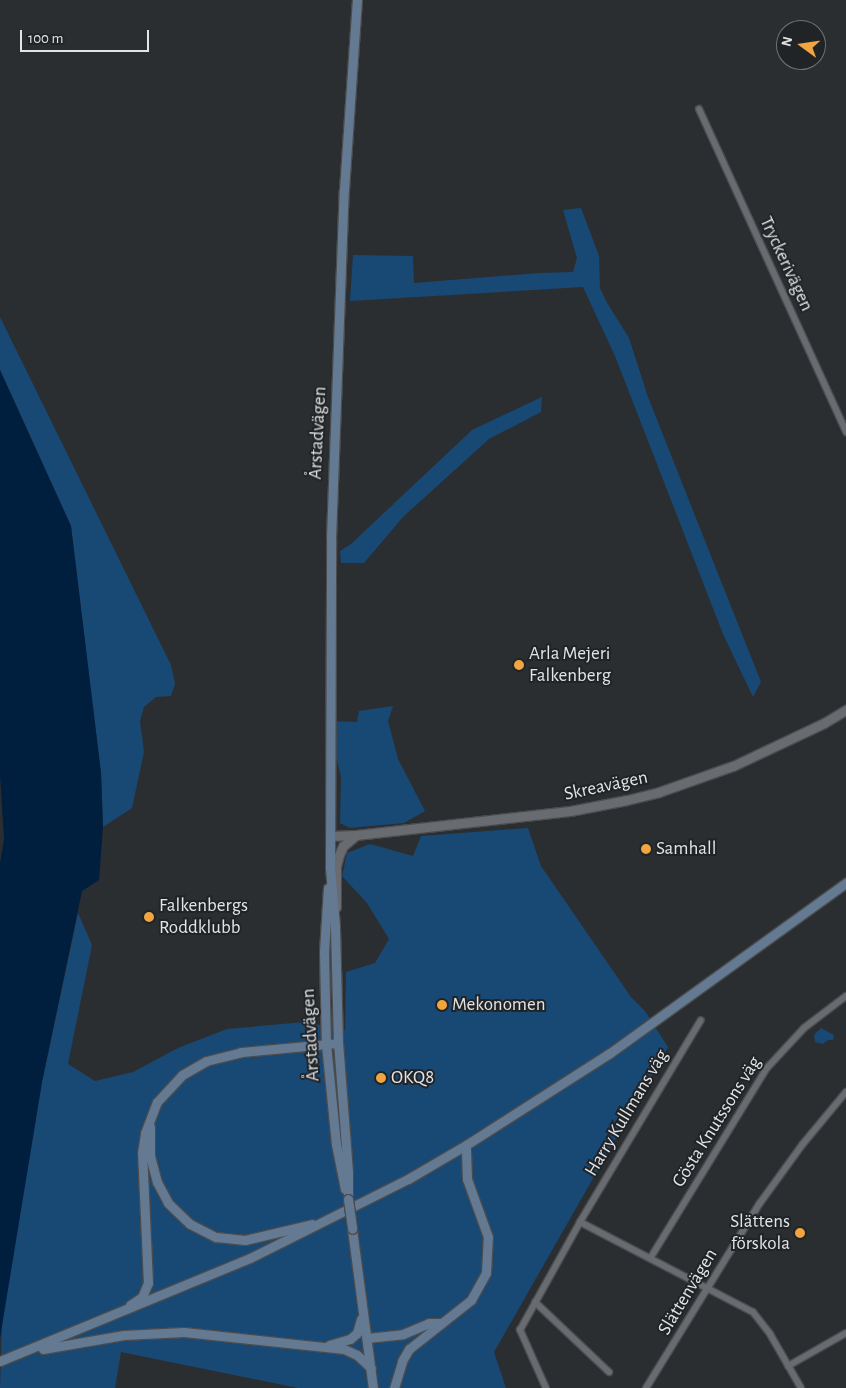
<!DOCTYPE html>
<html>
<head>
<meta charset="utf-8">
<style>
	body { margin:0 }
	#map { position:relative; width:846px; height:1388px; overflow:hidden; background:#2b2e31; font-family:"Alegreya Sans",sans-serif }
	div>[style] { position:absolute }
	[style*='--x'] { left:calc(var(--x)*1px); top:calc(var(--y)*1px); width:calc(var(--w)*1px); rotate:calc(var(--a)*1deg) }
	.green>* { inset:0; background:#184874 }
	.water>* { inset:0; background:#001e3e }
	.roads { filter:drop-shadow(1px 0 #4a4c4e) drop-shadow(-1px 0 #4a4c4e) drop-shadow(0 1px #4a4c4e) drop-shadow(0 -1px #4a4c4e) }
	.minor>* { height:6px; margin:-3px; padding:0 3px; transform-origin:3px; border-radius:3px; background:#686b6f }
	.tertiary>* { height:9px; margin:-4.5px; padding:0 4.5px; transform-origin:4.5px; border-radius:4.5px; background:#686b6f }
	.secondary>* { height:9px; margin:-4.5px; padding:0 4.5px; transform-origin:4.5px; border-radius:4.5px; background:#647a92 }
	.bridges { filter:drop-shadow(1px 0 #4a4c4e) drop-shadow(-1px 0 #4a4c4e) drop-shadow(0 1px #4a4c4e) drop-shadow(0 -1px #4a4c4e) }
	.secondary-bridge>* { height:9px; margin:-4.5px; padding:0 4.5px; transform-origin:4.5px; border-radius:4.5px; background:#647a92 }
	.dots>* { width:14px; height:14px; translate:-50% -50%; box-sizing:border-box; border:2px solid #212427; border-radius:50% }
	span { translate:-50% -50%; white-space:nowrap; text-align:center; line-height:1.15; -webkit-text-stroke:4px #212427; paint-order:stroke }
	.street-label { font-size:19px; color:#e3e4e6 }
	.poi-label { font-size:19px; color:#e3e4e6 }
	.left { translate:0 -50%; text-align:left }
	.right { translate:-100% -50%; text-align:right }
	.north { position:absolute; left:776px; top:20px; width:50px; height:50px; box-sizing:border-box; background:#212427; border:1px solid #6f7173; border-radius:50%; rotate:284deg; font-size:14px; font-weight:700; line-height:20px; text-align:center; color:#e3e4e6 }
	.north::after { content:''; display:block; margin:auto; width:18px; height:22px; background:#f1a540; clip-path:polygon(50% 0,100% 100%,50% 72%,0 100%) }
	.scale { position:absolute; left:20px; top:30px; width:129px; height:22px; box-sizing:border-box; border:2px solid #e3e4e6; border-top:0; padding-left:6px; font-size:15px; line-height:18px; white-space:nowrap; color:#e3e4e6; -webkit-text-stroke:4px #212427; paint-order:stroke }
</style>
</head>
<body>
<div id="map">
	<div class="green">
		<div style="clip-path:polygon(581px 208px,599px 256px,600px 288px,606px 301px,629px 338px,648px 397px,761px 682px,753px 697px,723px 634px,615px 356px,583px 287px,350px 301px,353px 255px,413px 256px,414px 283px,539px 273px,573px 272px,577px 258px,563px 210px)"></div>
		<div style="clip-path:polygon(0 317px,171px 665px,175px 684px,171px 696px,156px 697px,144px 707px,140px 721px,144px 752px,132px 808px,103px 827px,101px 773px,71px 526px,0 370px)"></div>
		<div style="clip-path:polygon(542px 397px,541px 412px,489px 439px,403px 517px,364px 563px,341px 563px,340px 551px,351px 544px,472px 430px)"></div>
		<div style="clip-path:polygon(393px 706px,388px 721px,398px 759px,425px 811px,404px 823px,350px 828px,340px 823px,341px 777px,334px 748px,334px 721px,357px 722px,359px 711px)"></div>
		<div style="clip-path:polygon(528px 828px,541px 866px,631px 997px,645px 1011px,668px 1047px,494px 1352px,506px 1388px,298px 1388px,121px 1352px,115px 1388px,0 1388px,2px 1322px,42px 1082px,78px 913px,92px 945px,68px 1064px,95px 1081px,133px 1072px,178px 1048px,227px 1029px,305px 1022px,345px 1030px,346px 972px,375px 963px,389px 939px,367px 903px,342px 876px,347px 853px,370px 844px,413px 856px,421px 836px)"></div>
		<div style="clip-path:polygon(821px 1028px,834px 1035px,833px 1040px,828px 1040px,823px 1044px,815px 1042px,814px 1035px)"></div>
	</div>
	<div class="water">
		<div style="clip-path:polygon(0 370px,71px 526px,101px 773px,103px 827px,99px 880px,82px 891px,42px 1082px,0 1338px,0 863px,4px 839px,0 775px)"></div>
	</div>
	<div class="roads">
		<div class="minor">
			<div style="--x:699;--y:109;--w:355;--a:65.5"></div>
			<div style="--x:580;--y:1222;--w:195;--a:27.5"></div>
			<div style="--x:753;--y:1312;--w:28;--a:52"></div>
			<div style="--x:770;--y:1334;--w:62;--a:60.1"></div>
			<div style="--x:651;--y:1257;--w:222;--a:-58.5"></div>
			<div style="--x:767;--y:1068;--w:54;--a:-47.2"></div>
			<div style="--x:804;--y:1028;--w:53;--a:-37.3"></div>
			<div style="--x:535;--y:1302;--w:102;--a:43.4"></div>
			<div style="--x:788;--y:1366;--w:67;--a:-29.6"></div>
			<div style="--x:546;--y:1388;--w:64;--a:-114.1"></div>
			<div style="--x:520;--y:1330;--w:124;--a:-60.9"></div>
			<div style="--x:580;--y:1222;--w:235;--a:-59.1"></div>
			<div style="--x:646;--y:1388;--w:217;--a:-58.4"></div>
			<div style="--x:760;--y:1203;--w:72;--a:-54.1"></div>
			<div style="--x:802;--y:1145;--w:69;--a:-50.3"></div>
		</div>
		<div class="tertiary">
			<div style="--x:330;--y:836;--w:26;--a:-2"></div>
			<div style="--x:356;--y:835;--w:215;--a:-6.4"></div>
			<div style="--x:570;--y:811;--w:58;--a:-10.9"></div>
			<div style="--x:627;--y:800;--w:33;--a:-14"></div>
			<div style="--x:659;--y:792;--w:78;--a:-19.4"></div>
			<div style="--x:733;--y:766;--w:101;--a:-25.3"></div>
			<div style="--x:824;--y:723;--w:26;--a:-31"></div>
			<div style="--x:336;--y:907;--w:41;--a:-90"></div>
			<div style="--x:336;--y:866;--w:11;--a:-75"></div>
			<div style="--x:339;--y:855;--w:10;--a:-66"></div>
			<div style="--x:343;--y:846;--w:17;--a:-40"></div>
		</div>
		<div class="secondary">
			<div style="--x:328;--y:888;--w:63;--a:93.6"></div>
			<div style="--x:324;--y:951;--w:93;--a:88.8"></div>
			<div style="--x:326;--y:1044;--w:100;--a:84.3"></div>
			<div style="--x:336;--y:1144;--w:46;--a:78.7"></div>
			<div style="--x:150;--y:1127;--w:29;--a:90"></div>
			<div style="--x:150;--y:1156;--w:27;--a:75"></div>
			<div style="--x:157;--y:1182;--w:24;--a:62"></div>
			<div style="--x:168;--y:1203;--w:30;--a:44"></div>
			<div style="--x:190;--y:1224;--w:29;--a:27"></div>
			<div style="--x:216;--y:1237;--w:29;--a:6"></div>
			<div style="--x:245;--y:1240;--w:69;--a:-13.4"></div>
			<div style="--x:348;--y:1199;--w:27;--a:-90"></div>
			<div style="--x:348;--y:1172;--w:129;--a:-94.4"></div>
			<div style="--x:338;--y:1043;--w:117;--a:-91.5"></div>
			<div style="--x:335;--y:926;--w:58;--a:-94.9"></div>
			<div style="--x:330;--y:868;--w:330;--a:-89.8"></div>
			<div style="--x:331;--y:538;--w:348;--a:-87.9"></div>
			<div style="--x:344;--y:190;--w:190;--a:-86.1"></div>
			<div style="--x:352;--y:1229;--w:160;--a:82.5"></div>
			<div style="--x:130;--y:1305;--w:14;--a:-34"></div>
			<div style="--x:142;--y:1297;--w:15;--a:-67"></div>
			<div style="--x:148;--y:1283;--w:130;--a:-92.6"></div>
			<div style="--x:142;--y:1153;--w:20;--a:-81"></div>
			<div style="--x:145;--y:1133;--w:33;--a:-69"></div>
			<div style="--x:157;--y:1102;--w:37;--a:-47"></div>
			<div style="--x:182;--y:1075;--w:28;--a:-30"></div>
			<div style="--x:206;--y:1061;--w:36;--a:-14"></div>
			<div style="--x:241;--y:1052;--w:97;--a:-5.3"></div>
			<div style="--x:367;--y:1338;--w:36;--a:-6"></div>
			<div style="--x:403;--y:1334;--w:28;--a:-23"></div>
			<div style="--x:429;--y:1323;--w:12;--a:0"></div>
			<div style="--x:329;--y:1345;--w:22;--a:-16"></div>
			<div style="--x:350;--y:1339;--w:9;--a:-41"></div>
			<div style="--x:357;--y:1333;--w:15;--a:-74"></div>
			<div style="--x:43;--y:1349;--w:82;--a:-9.8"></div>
			<div style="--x:124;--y:1335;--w:60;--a:-2.9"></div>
			<div style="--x:184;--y:1332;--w:161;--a:6.1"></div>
			<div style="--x:344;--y:1349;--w:14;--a:25"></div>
			<div style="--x:357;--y:1355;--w:19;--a:43"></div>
			<div style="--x:0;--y:1361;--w:270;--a:-22.4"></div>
			<div style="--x:250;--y:1258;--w:177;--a:-26.6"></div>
			<div style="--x:408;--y:1179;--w:67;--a:-30.4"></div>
			<div style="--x:466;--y:1145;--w:171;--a:-32.6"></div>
			<div style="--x:610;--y:1053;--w:291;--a:-35.8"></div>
			<div style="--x:394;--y:1388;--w:28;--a:-73"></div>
			<div style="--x:402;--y:1361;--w:14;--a:-60"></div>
			<div style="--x:409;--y:1349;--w:79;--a:-38.3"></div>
			<div style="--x:471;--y:1300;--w:31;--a:-61"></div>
			<div style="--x:486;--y:1273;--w:36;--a:-87"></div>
			<div style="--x:488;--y:1237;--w:62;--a:-109.9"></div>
			<div style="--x:467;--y:1179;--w:34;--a:-92"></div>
		</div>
	</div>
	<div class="bridges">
		<div class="secondary-bridge">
			<div style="--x:348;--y:1199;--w:30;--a:82"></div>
		</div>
	</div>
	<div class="dots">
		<div style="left:519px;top:665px;background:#f1a540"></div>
		<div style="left:646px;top:849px;background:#f1a540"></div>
		<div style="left:149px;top:917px;background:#f1a540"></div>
		<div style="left:442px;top:1005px;background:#f1a540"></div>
		<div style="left:381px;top:1078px;background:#f1a540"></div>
		<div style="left:800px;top:1233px;background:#f1a540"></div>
	</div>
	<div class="street-label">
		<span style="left:786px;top:264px;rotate:65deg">Tryckerivägen</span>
		<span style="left:318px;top:433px;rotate:-87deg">Årstadvägen</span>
		<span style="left:606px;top:786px;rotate:-12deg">Skreavägen</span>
		<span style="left:311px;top:1035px;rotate:-93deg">Årstadvägen</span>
		<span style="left:627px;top:1113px;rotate:-59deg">Harry Kullmans väg</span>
		<span style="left:717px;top:1122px;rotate:-58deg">Gösta Knutssons väg</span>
		<span style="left:688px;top:1292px;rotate:-59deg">Slättenvägen</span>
	</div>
	<div class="poi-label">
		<span class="left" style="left:529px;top:665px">Arla Mejeri<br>Falkenberg</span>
		<span class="left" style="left:656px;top:849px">Samhall</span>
		<span class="left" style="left:159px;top:917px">Falkenbergs<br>Roddklubb</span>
		<span class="left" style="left:452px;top:1005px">Mekonomen</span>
		<span class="left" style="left:391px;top:1078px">OKQ8</span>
		<span class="right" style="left:790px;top:1233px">Slättens<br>förskola</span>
	</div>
	<div class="north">N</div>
	<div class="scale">100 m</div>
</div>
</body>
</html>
